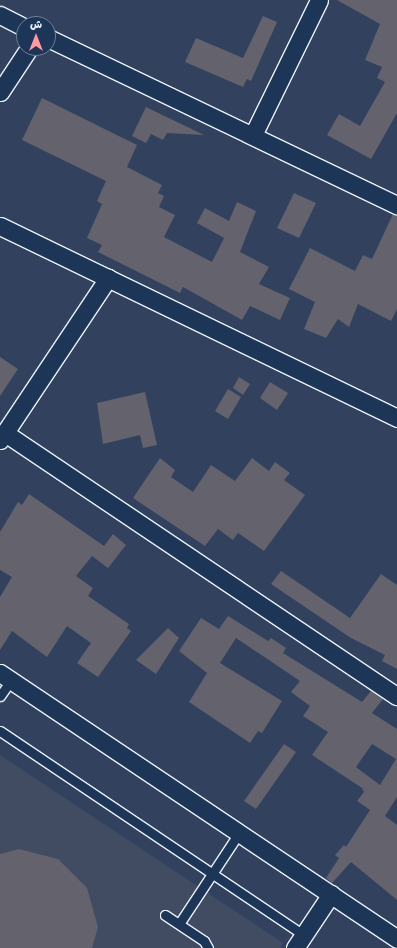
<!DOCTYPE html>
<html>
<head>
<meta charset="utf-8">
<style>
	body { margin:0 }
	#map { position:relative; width:397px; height:948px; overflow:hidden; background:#32425e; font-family:"Architects Daughter","Playpen Sans Arabic",sans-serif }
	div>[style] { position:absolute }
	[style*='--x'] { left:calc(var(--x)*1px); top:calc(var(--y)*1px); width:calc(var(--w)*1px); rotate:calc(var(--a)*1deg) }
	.built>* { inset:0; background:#414c62 }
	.building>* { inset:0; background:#63626d }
	.roads { filter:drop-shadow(1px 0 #e8f1f8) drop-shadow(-1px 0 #e8f1f8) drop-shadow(0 1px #e8f1f8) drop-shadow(0 -1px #e8f1f8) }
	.service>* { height:9px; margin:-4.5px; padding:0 4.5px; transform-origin:4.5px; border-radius:4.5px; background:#1d3557 }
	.minor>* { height:17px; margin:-8.5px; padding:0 8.5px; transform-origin:8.5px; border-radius:8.5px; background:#1d3557 }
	span { translate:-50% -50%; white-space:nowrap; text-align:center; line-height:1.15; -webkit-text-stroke:3.5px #1d3557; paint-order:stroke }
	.north { position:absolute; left:16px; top:16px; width:40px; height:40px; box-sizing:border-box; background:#1d3557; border:1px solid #6e8097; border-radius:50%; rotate:0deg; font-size:11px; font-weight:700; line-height:16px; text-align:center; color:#e8f1f8 }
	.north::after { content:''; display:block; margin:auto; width:14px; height:18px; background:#ff9aa2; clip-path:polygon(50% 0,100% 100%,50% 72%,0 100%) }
</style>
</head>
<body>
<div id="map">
	<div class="built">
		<div style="clip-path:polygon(0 755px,283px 943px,280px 948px,0 948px)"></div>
	</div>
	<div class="building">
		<div style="clip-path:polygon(337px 0,397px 0,397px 113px,371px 159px,327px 135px,339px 114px,360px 126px,385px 82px,377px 78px,382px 67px,365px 60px,380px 24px)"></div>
		<div style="clip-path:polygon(263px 16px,277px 22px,251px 81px,247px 79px,243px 87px,185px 62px,196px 38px,243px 58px)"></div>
		<div style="clip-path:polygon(42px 98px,137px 145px,127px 167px,162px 185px,158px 193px,164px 196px,159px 207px,175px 215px,164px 237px,212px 262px,224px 238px,197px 223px,205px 208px,229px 221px,237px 202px,256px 211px,240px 252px,269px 267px,259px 284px,290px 298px,280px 320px,250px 306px,242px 320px,183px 287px,180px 293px,98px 252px,102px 245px,87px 238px,102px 204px,97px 201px,106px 181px,22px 140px)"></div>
		<div style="clip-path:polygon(146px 107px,204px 135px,203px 135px,167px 133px,163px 140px,151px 134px,146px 143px,132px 136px)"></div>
		<div style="clip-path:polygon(294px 193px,316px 203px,299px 238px,277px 228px)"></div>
		<div style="clip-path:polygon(393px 214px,397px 215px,397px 309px,391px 321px,358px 304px,349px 327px,338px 319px,326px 338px,304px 329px,315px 302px,289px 289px,310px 248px,355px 271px,363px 255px,372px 259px)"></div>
		<div style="clip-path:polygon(0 357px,18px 369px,0 396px)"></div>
		<div style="clip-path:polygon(239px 377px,250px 384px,243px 395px,233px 388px)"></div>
		<div style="clip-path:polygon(270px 382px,288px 393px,277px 410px,260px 398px)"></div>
		<div style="clip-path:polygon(228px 389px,241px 397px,228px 419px,215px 411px)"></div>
		<div style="clip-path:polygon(145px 392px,157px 445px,143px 448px,140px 435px,103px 444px,97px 403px)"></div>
		<div style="clip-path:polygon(160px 458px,175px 470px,171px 477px,193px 492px,211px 465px,235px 481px,252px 458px,269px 471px,275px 462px,290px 473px,284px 480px,305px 495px,264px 551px,238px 533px,233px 540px,218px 529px,205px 546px,133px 498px)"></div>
		<div style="clip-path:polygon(29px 494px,104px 546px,113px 534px,126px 545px,108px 568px,92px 556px,76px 576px,93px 588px,88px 596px,129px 624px,127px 628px,131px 631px,98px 677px,77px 663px,91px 643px,67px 626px,47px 657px,12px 631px,0 650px,0 597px,12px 577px,0 570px,0 532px,18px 502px,22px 505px)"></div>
		<div style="clip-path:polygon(281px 571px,350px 618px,381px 574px,397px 585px,397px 669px,382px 661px,385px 655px,351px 638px,271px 584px)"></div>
		<div style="clip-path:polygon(evenodd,228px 616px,268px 641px,271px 638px,286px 648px,283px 653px,362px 702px,371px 691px,383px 699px,372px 713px,397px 729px,397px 797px,385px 816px,397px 825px,397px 900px,351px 862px,332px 883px,326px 878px,339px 858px,335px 855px,344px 845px,346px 847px,370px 810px,357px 801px,364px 792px,362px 788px,312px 755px,328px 732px,303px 716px,310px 706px,291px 692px,300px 681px,236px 638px,220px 663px,282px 701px,262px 733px,258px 731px,250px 743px,189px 702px,207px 673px,179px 651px,201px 618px,219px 629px,228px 616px,372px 744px,396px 759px,380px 785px,356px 767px,372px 744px)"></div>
		<div style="clip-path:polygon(168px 628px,179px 638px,156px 674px,136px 660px)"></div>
		<div style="clip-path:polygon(284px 744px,296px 752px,256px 809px,244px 801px)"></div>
		<div style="clip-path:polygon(19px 849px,58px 859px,87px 888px,98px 927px,92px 948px,0 948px,0 854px)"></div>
	</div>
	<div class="roads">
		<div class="service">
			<div style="--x:0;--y:696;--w:19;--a:-55"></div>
			<div style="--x:0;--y:731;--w:366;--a:33.9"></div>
			<div style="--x:165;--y:915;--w:47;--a:33.7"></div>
			<div style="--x:204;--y:941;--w:8;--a:60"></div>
			<div style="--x:179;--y:924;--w:109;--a:-56.6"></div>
		</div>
		<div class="minor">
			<div style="--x:0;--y:15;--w:27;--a:27"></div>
			<div style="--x:48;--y:38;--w:387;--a:25.6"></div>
			<div style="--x:0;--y:92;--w:53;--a:-56.6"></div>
			<div style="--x:253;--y:135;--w:150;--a:-63.9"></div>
			<div style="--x:0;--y:226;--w:441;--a:25.8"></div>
			<div style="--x:5;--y:433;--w:472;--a:33.9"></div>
			<div style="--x:0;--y:440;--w:195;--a:-56.3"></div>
			<div style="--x:0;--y:673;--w:478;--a:33.8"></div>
			<div style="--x:295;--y:948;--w:65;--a:-56.3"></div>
		</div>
	</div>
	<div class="north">ش</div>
</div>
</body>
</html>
